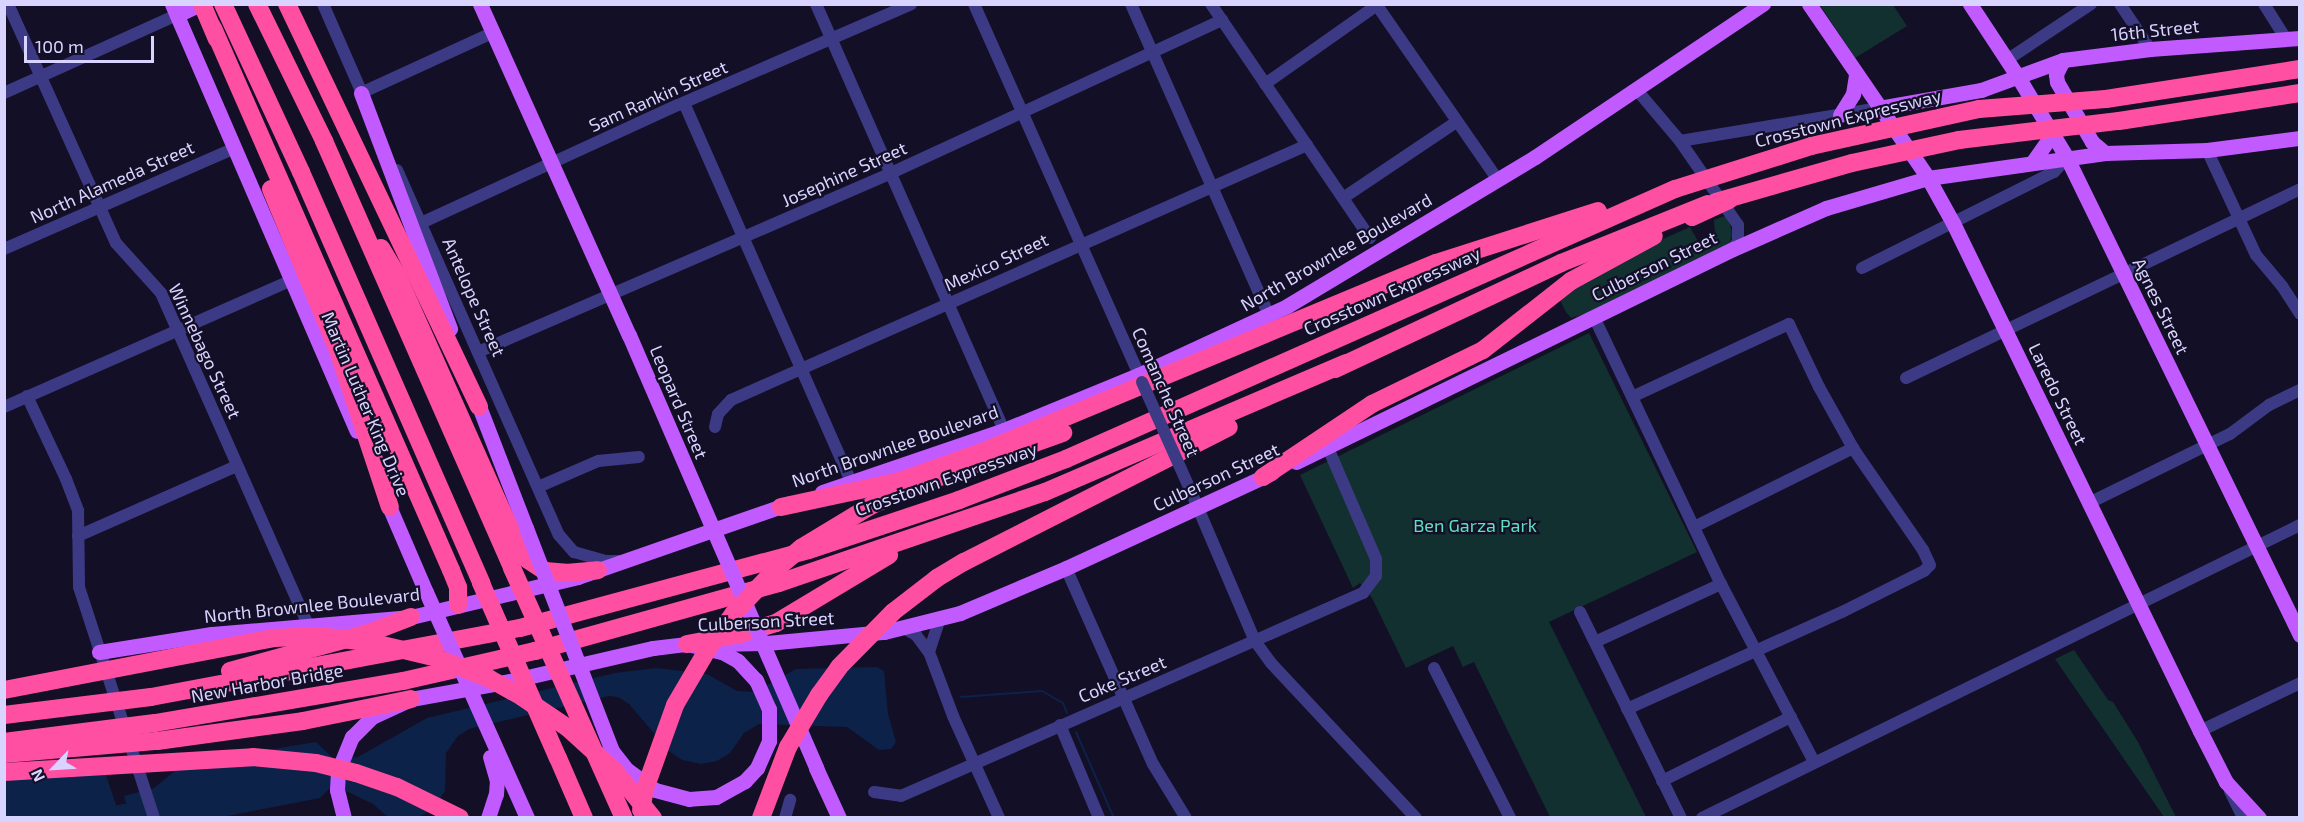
<!DOCTYPE html>
<html>
<head>
<meta charset="utf-8">
<style>
	body { margin:0 }
	#map { position:relative; width:2304px; height:822px; overflow:hidden; background:#130f26; font-family:"Exo 2",sans-serif }
	div>[style] { position:absolute }
	[style*='--x'] { left:calc(var(--x)*1px); top:calc(var(--y)*1px); width:calc(var(--w)*1px); rotate:calc(var(--a)*1deg) }
	.green>* { inset:0; background:#12302f }
	.water>* { inset:0; background:#0c2248 }
	.stream>* { height:2px; margin:-1px; padding:0 1px; transform-origin:1px; border-radius:1px; background:#0c2248 }
	.river>* { height:15px; margin:-7.5px; padding:0 7.5px; transform-origin:7.5px; border-radius:7.5px; background:#0c2248 }
	.minor>* { height:12px; margin:-6px; padding:0 6px; transform-origin:6px; border-radius:6px; background:#3d3a85 }
	.major>* { height:15px; margin:-7.5px; padding:0 7.5px; transform-origin:7.5px; border-radius:7.5px; background:#c25bff }
	.highway>* { height:18px; margin:-9px; padding:0 9px; transform-origin:9px; border-radius:9px; background:#ff4fa3 }
	.minor-bridge>* { height:12px; margin:-6px; padding:0 6px; transform-origin:6px; border-radius:6px; background:#3d3a85 }
	.major-bridge>* { height:15px; margin:-7.5px; padding:0 7.5px; transform-origin:7.5px; border-radius:7.5px; background:#c25bff }
	.highway-bridge>* { height:18px; margin:-9px; padding:0 9px; transform-origin:9px; border-radius:9px; background:#ff4fa3 }
	span { translate:-50% -50%; white-space:nowrap; text-align:center; line-height:1.15; -webkit-text-stroke:4.5px #130f26; paint-order:stroke }
	.street-label { font-size:18px; color:#d9d4ff }
	.park-label { font-size:18px; color:#5fe0c0 }
	.frame { position:absolute; inset:0; border:6px solid #d9d4ff; pointer-events:none }
	.north { position:absolute; left:24px; top:738px; width:60px; height:60px; -webkit-text-stroke:4px #130f26; paint-order:stroke; rotate:245deg; font-size:16px; font-weight:700; line-height:24px; text-align:center; color:#d9d4ff }
	.north::after { content:''; display:block; margin:auto; width:21px; height:27px; background:#d9d4ff; clip-path:polygon(50% 0,100% 100%,50% 72%,0 100%) }
	.scale { position:absolute; left:24px; top:36px; width:130px; height:27px; box-sizing:border-box; border:3px solid #d9d4ff; border-top:0; padding-left:8px; font-size:18px; line-height:21px; white-space:nowrap; color:#d9d4ff; -webkit-text-stroke:4px #130f26; paint-order:stroke }
</style>
</head>
<body>
<div id="map">
	<div class="green">
		<div style="clip-path:polygon(1820px 5px,1893px 5px,1907px 26px,1855px 58px)"></div>
		<div style="clip-path:polygon(1725px 216px,1730px 223px,1732px 235px,1729px 245px,1589px 313px,1571px 318px,1566px 312px,1559px 298px,1647px 246px,1690px 227px,1704px 252px,1715px 234px,1714px 220px)"></div>
		<div style="clip-path:polygon(1589px 333px,1697px 552px,1549px 622px,1646px 817px,1550px 817px,1474px 662px,1463px 667px,1453px 646px,1406px 668px,1372px 598px,1360px 583px,1353px 588px,1300px 475px)"></div>
		<div style="clip-path:polygon(2074px 650px,2108px 700px,2113px 702px,2138px 742px,2176px 817px,2164px 817px,2055px 659px)"></div>
	</div>
	<div class="water">
		<div style="clip-path:polygon(877px 667px,884px 671px,888px 714px,896px 742px,891px 749px,879px 750px,847px 727px,759px 724px,744px 733px,730px 753px,717px 761px,701px 764px,682px 760px,669px 751px,629px 704px,618px 697px,609px 696px,469px 729px,458px 736px,446px 753px,445px 791px,431px 811px,418px 817px,388px 817px,373px 804px,344px 790px,330px 788px,320px 798px,217px 818px,131px 817px,124px 796px,154px 788px,182px 765px,255px 752px,316px 742px,335px 760px,358px 757px,427px 718px,615px 673px,656px 668px,707px 674px,737px 691px,755px 692px,796px 669px)"></div>
		<div style="clip-path:polygon(5px 774px,106px 775px,120px 817px,5px 818px)"></div>
	</div>
	<div class="stream">
		<div style="--x:961;--y:697;--w:81;--a:-4.2"></div>
		<div style="--x:1042;--y:691;--w:24;--a:30"></div>
		<div style="--x:1063;--y:703;--w:11;--a:68"></div>
		<div style="--x:1076;--y:732;--w:94;--a:66.2"></div>
	</div>
	<div class="river">
		<div style="--x:98;--y:816;--w:51;--a:-11.3"></div>
	</div>
	<div class="minor">
		<div style="--x:8;--y:4;--w:262;--a:65.7"></div>
		<div style="--x:116;--y:243;--w:67;--a:48"></div>
		<div style="--x:161;--y:293;--w:363;--a:66.1"></div>
		<div style="--x:323;--y:4;--w:105;--a:66.4"></div>
		<div style="--x:816;--y:4;--w:466;--a:66.2"></div>
		<div style="--x:974;--y:4;--w:414;--a:66"></div>
		<div style="--x:1131;--y:4;--w:341;--a:66.1"></div>
		<div style="--x:1211;--y:4;--w:283;--a:55.8"></div>
		<div style="--x:1376;--y:4;--w:214;--a:55.3"></div>
		<div style="--x:2120;--y:4;--w:54;--a:56.3"></div>
		<div style="--x:2264;--y:4;--w:41;--a:57.8"></div>
		<div style="--x:2007;--y:60;--w:101;--a:-33.7"></div>
		<div style="--x:1265;--y:84;--w:137;--a:-35.2"></div>
		<div style="--x:1636;--y:89;--w:68;--a:49.8"></div>
		<div style="--x:1680;--y:141;--w:102;--a:55.4"></div>
		<div style="--x:1738;--y:225;--w:16;--a:90"></div>
		<div style="--x:1738;--y:241;--w:9;--a:122"></div>
		<div style="--x:4;--y:93;--w:190;--a:-24.3"></div>
		<div style="--x:361;--y:93;--w:144;--a:-24.6"></div>
		<div style="--x:684;--y:103;--w:413;--a:66.2"></div>
		<div style="--x:1680;--y:141;--w:202;--a:-9.4"></div>
		<div style="--x:2207;--y:150;--w:116;--a:65"></div>
		<div style="--x:2256;--y:255;--w:40;--a:50"></div>
		<div style="--x:2282;--y:286;--w:33;--a:57"></div>
		<div style="--x:397;--y:170;--w:399;--a:66.1"></div>
		<div style="--x:559;--y:535;--w:23;--a:49"></div>
		<div style="--x:574;--y:552;--w:32;--a:16"></div>
		<div style="--x:605;--y:561;--w:15;--a:0"></div>
		<div style="--x:1343;--y:198;--w:136;--a:-33.9"></div>
		<div style="--x:421;--y:223;--w:283;--a:-24.7"></div>
		<div style="--x:678;--y:105;--w:254;--a:-23.4"></div>
		<div style="--x:4;--y:249;--w:252;--a:-23.6"></div>
		<div style="--x:1862;--y:268;--w:215;--a:-26.6"></div>
		<div style="--x:2054;--y:172;--w:19;--a:-47"></div>
		<div style="--x:1594;--y:317;--w:296;--a:64.6"></div>
		<div style="--x:1721;--y:584;--w:201;--a:62.4"></div>
		<div style="--x:478;--y:352;--w:450;--a:-23.4"></div>
		<div style="--x:891;--y:173;--w:365;--a:-24.8"></div>
		<div style="--x:1906;--y:378;--w:437;--a:-25.6"></div>
		<div style="--x:27;--y:396;--w:92;--a:64.8"></div>
		<div style="--x:66;--y:479;--w:34;--a:69"></div>
		<div style="--x:78;--y:511;--w:76;--a:89.2"></div>
		<div style="--x:79;--y:587;--w:243;--a:72"></div>
		<div style="--x:4;--y:407;--w:315;--a:-23.8"></div>
		<div style="--x:715;--y:427;--w:13;--a:-77"></div>
		<div style="--x:718;--y:414;--w:19;--a:-47"></div>
		<div style="--x:731;--y:400;--w:630;--a:-23.88"></div>
		<div style="--x:538;--y:487;--w:65;--a:-23.4"></div>
		<div style="--x:598;--y:461;--w:41;--a:-5.6"></div>
		<div style="--x:1192;--y:494;--w:160;--a:66.8"></div>
		<div style="--x:1255;--y:641;--w:27;--a:54"></div>
		<div style="--x:1271;--y:663;--w:212;--a:46.9"></div>
		<div style="--x:2089;--y:503;--w:157;--a:-26.1"></div>
		<div style="--x:2230;--y:434;--w:49;--a:-36.6"></div>
		<div style="--x:2269;--y:405;--w:34;--a:-26"></div>
		<div style="--x:1694;--y:527;--w:178;--a:-26.4"></div>
		<div style="--x:78;--y:536;--w:174;--a:-23.8"></div>
		<div style="--x:1066;--y:568;--w:214;--a:66.1"></div>
		<div style="--x:1153;--y:764;--w:63;--a:58.6"></div>
		<div style="--x:1580;--y:612;--w:229;--a:63.9"></div>
		<div style="--x:904;--y:628;--w:14;--a:30"></div>
		<div style="--x:916;--y:635;--w:21;--a:53"></div>
		<div style="--x:929;--y:652;--w:68;--a:69.4"></div>
		<div style="--x:953;--y:716;--w:112;--a:65.7"></div>
		<div style="--x:1595;--y:642;--w:139;--a:-24.7"></div>
		<div style="--x:929;--y:652;--w:35;--a:-72"></div>
		<div style="--x:1434;--y:668;--w:168;--a:63.1"></div>
		<div style="--x:1627;--y:709;--w:236;--a:-24.3"></div>
		<div style="--x:1842;--y:612;--w:92;--a:-26.6"></div>
		<div style="--x:1924;--y:571;--w:8;--a:-45"></div>
		<div style="--x:1930;--y:565;--w:17;--a:-115"></div>
		<div style="--x:1923;--y:550;--w:124;--a:-124.5"></div>
		<div style="--x:1853;--y:448;--w:70;--a:-119.1"></div>
		<div style="--x:1819;--y:387;--w:70;--a:-115.5"></div>
		<div style="--x:1789;--y:324;--w:173;--a:155.1"></div>
		<div style="--x:1060;--y:725;--w:101;--a:67.2"></div>
		<div style="--x:2200;--y:731;--w:111;--a:-25.6"></div>
		<div style="--x:1662;--y:781;--w:144;--a:-26.4"></div>
		<div style="--x:2230;--y:791;--w:30;--a:64"></div>
		<div style="--x:874;--y:792;--w:27;--a:8"></div>
		<div style="--x:901;--y:796;--w:505;--a:-23.72"></div>
		<div style="--x:1363;--y:593;--w:21;--a:-53"></div>
		<div style="--x:1376;--y:576;--w:17;--a:-90"></div>
		<div style="--x:1376;--y:559;--w:121;--a:-113.4"></div>
		<div style="--x:785;--y:818;--w:19;--a:-74"></div>
		<div style="--x:1702;--y:818;--w:666;--a:-26.1"></div>
	</div>
	<div class="major">
		<div style="--x:172;--y:4;--w:465;--a:66.6"></div>
		<div style="--x:480;--y:4;--w:363;--a:65.8"></div>
		<div style="--x:1809;--y:4;--w:211;--a:55.6"></div>
		<div style="--x:1928;--y:178;--w:51;--a:60.9"></div>
		<div style="--x:1953;--y:223;--w:565;--a:64.07"></div>
		<div style="--x:2200;--y:731;--w:57;--a:63"></div>
		<div style="--x:2226;--y:782;--w:49;--a:47.5"></div>
		<div style="--x:1970;--y:4;--w:87;--a:56.7"></div>
		<div style="--x:2018;--y:77;--w:95;--a:58.8"></div>
		<div style="--x:2067;--y:158;--w:531;--a:63.97"></div>
		<div style="--x:177;--y:15;--w:26;--a:-25"></div>
		<div style="--x:2063;--y:60;--w:16;--a:117"></div>
		<div style="--x:2056;--y:74;--w:8;--a:83"></div>
		<div style="--x:2057;--y:82;--w:69;--a:59.7"></div>
		<div style="--x:2092;--y:142;--w:17;--a:40"></div>
		<div style="--x:361;--y:93;--w:252;--a:69.3"></div>
		<div style="--x:1879;--y:108;--w:104;--a:-10"></div>
		<div style="--x:1981;--y:90;--w:87;--a:-20.1"></div>
		<div style="--x:2063;--y:60;--w:88;--a:-7.2"></div>
		<div style="--x:2150;--y:49;--w:150;--a:-4.2"></div>
		<div style="--x:1840;--y:115;--w:25;--a:-58"></div>
		<div style="--x:1853;--y:94;--w:19;--a:-81"></div>
		<div style="--x:2032;--y:163;--w:35;--a:-55"></div>
		<div style="--x:475;--y:396;--w:142;--a:68.9"></div>
		<div style="--x:1296;--y:462;--w:486;--a:-26"></div>
		<div style="--x:1733;--y:249;--w:102;--a:-23.8"></div>
		<div style="--x:1826;--y:208;--w:106;--a:-16.4"></div>
		<div style="--x:1928;--y:178;--w:179;--a:-8"></div>
		<div style="--x:2105;--y:153;--w:102;--a:-1.7"></div>
		<div style="--x:2207;--y:150;--w:94;--a:-7.4"></div>
		<div style="--x:822;--y:492;--w:192;--a:-18.8"></div>
		<div style="--x:1004;--y:430;--w:145;--a:-22.3"></div>
		<div style="--x:1138;--y:375;--w:164;--a:-24.8"></div>
		<div style="--x:1287;--y:306;--w:289;--a:-31"></div>
		<div style="--x:1535;--y:157;--w:275;--a:-33.9"></div>
		<div style="--x:385;--y:497;--w:103;--a:66.7"></div>
		<div style="--x:714;--y:644;--w:53;--a:-1.1"></div>
		<div style="--x:767;--y:643;--w:118;--a:-5.4"></div>
		<div style="--x:884;--y:632;--w:78;--a:-14"></div>
		<div style="--x:960;--y:613;--w:115;--a:-23"></div>
		<div style="--x:1066;--y:568;--w:227;--a:-24.8"></div>
		<div style="--x:99;--y:652;--w:114;--a:-9.1"></div>
		<div style="--x:212;--y:634;--w:200;--a:-4.9"></div>
		<div style="--x:411;--y:617;--w:172;--a:-13.5"></div>
		<div style="--x:578;--y:577;--w:225;--a:-19.2"></div>
		<div style="--x:816;--y:768;--w:55;--a:65.3"></div>
		<div style="--x:344;--y:818;--w:29;--a:-104"></div>
		<div style="--x:337;--y:790;--w:19;--a:-87"></div>
		<div style="--x:338;--y:771;--w:37;--a:-68"></div>
		<div style="--x:352;--y:737;--w:28;--a:-45"></div>
		<div style="--x:372;--y:717;--w:43;--a:-24.8"></div>
		<div style="--x:411;--y:699;--w:101;--a:-10.3"></div>
		<div style="--x:510;--y:681;--w:147;--a:-13"></div>
		<div style="--x:653;--y:648;--w:34;--a:-7"></div>
		<div style="--x:687;--y:644;--w:36;--a:13"></div>
		<div style="--x:722;--y:652;--w:18;--a:29"></div>
		<div style="--x:738;--y:661;--w:26;--a:47"></div>
		<div style="--x:756;--y:680;--w:32;--a:66"></div>
		<div style="--x:769;--y:709;--w:32;--a:90"></div>
		<div style="--x:769;--y:741;--w:30;--a:114"></div>
		<div style="--x:757;--y:768;--w:18;--a:133"></div>
		<div style="--x:745;--y:781;--w:33;--a:151"></div>
		<div style="--x:716;--y:797;--w:27;--a:176"></div>
		<div style="--x:689;--y:799;--w:35;--a:-165"></div>
		<div style="--x:655;--y:790;--w:34;--a:-144"></div>
		<div style="--x:627;--y:770;--w:24;--a:-128"></div>
	</div>
	<div class="highway">
		<div style="--x:202;--y:4;--w:38;--a:67"></div>
		<div style="--x:223;--y:4;--w:185;--a:65.1"></div>
		<div style="--x:301;--y:172;--w:449;--a:66.3"></div>
		<div style="--x:257;--y:4;--w:153;--a:63.9"></div>
		<div style="--x:324;--y:141;--w:467;--a:66.2"></div>
		<div style="--x:287;--y:4;--w:446;--a:64.5"></div>
		<div style="--x:213;--y:28;--w:592;--a:66.29"></div>
		<div style="--x:451;--y:570;--w:18;--a:68"></div>
		<div style="--x:458;--y:587;--w:18;--a:90"></div>
		<div style="--x:2106;--y:99;--w:196;--a:-8.8"></div>
		<div style="--x:2119;--y:121;--w:183;--a:-8.8"></div>
		<div style="--x:271;--y:189;--w:175;--a:67.5"></div>
		<div style="--x:338;--y:351;--w:164;--a:71.6"></div>
		<div style="--x:381;--y:248;--w:31;--a:59"></div>
		<div style="--x:397;--y:275;--w:295;--a:66"></div>
		<div style="--x:517;--y:544;--w:19;--a:55"></div>
		<div style="--x:528;--y:560;--w:20;--a:33"></div>
		<div style="--x:545;--y:571;--w:21;--a:5"></div>
		<div style="--x:566;--y:573;--w:32;--a:-5"></div>
		<div style="--x:1335;--y:369;--w:250;--a:-25.1"></div>
		<div style="--x:1561;--y:263;--w:158;--a:-21.9"></div>
		<div style="--x:1263;--y:477;--w:131;--a:-33.8"></div>
		<div style="--x:1372;--y:404;--w:123;--a:-25.9"></div>
		<div style="--x:1483;--y:350;--w:112;--a:-38.1"></div>
		<div style="--x:1571;--y:281;--w:94;--a:-28.5"></div>
		<div style="--x:781;--y:507;--w:119;--a:-12.2"></div>
		<div style="--x:897;--y:482;--w:90;--a:-19.4"></div>
		<div style="--x:982;--y:452;--w:492;--a:-22.6"></div>
		<div style="--x:1436;--y:263;--w:170;--a:-17.8"></div>
		<div style="--x:964;--y:562;--w:297;--a:-27"></div>
		<div style="--x:687;--y:644;--w:54;--a:-10.7"></div>
		<div style="--x:740;--y:634;--w:38;--a:-17"></div>
		<div style="--x:776;--y:623;--w:132;--a:-31"></div>
		<div style="--x:230;--y:671;--w:144;--a:-15.3"></div>
		<div style="--x:369;--y:633;--w:45;--a:-20.9"></div>
		<div style="--x:151;--y:697;--w:375;--a:-10.6"></div>
		<div style="--x:520;--y:628;--w:299;--a:-15.1"></div>
		<div style="--x:809;--y:550;--w:158;--a:-18.4"></div>
		<div style="--x:959;--y:500;--w:115;--a:-21"></div>
		<div style="--x:1066;--y:459;--w:666;--a:-23.91"></div>
		<div style="--x:155;--y:723;--w:252;--a:-9.6"></div>
		<div style="--x:403;--y:681;--w:135;--a:-12.8"></div>
		<div style="--x:535;--y:651;--w:253;--a:-15.6"></div>
		<div style="--x:779;--y:583;--w:281;--a:-18.9"></div>
		<div style="--x:1045;--y:492;--w:327;--a:-23.2"></div>
		<div style="--x:157;--y:741;--w:147;--a:-7.8"></div>
		<div style="--x:303;--y:721;--w:110;--a:-11.5"></div>
		<div style="--x:558;--y:758;--w:65;--a:66.6"></div>
	</div>
	<div class="minor-bridge">
		<div style="--x:1142;--y:382;--w:123;--a:65.9"></div>
	</div>
	<div class="major-bridge">
		<div style="--x:629;--y:335;--w:472;--a:66.6"></div>
		<div style="--x:526;--y:528;--w:239;--a:68.9"></div>
		<div style="--x:426;--y:592;--w:248;--a:65.9"></div>
		<div style="--x:488;--y:818;--w:25;--a:-72"></div>
		<div style="--x:496;--y:794;--w:13;--a:-86"></div>
		<div style="--x:497;--y:781;--w:25;--a:-106"></div>
	</div>
	<div class="highway-bridge">
		<div style="--x:1675;--y:189;--w:143;--a:-17.5"></div>
		<div style="--x:1811;--y:146;--w:172;--a:-12.4"></div>
		<div style="--x:1979;--y:109;--w:127;--a:-4.5"></div>
		<div style="--x:1716;--y:202;--w:141;--a:-16"></div>
		<div style="--x:1852;--y:163;--w:109;--a:-12.1"></div>
		<div style="--x:1959;--y:140;--w:161;--a:-6.8"></div>
		<div style="--x:1692;--y:217;--w:41;--a:-24.7"></div>
		<div style="--x:512;--y:568;--w:274;--a:65.9"></div>
		<div style="--x:481;--y:583;--w:191;--a:66.3"></div>
		<div style="--x:4;--y:690;--w:276;--a:-10.9"></div>
		<div style="--x:275;--y:638;--w:44;--a:-2.6"></div>
		<div style="--x:319;--y:636;--w:55;--a:7.3"></div>
		<div style="--x:374;--y:643;--w:65;--a:13.4"></div>
		<div style="--x:437;--y:658;--w:57;--a:21.6"></div>
		<div style="--x:490;--y:679;--w:37;--a:29"></div>
		<div style="--x:522;--y:697;--w:55;--a:34"></div>
		<div style="--x:568;--y:728;--w:62;--a:42.4"></div>
		<div style="--x:614;--y:770;--w:62;--a:50.9"></div>
		<div style="--x:4;--y:715;--w:148;--a:-7"></div>
		<div style="--x:4;--y:742;--w:152;--a:-7.2"></div>
		<div style="--x:4;--y:754;--w:154;--a:-4.9"></div>
		<div style="--x:4;--y:772;--w:249;--a:-3.4"></div>
		<div style="--x:253;--y:757;--w:63;--a:5.4"></div>
		<div style="--x:316;--y:763;--w:41;--a:14"></div>
		<div style="--x:356;--y:773;--w:43;--a:18.9"></div>
		<div style="--x:397;--y:787;--w:70;--a:26.2"></div>
		<div style="--x:641;--y:810;--w:21;--a:-79"></div>
		<div style="--x:645;--y:789;--w:89;--a:-70.3"></div>
		<div style="--x:675;--y:705;--w:67;--a:-59.6"></div>
		<div style="--x:709;--y:647;--w:42;--a:-53.7"></div>
		<div style="--x:734;--y:613;--w:61;--a:-46.3"></div>
		<div style="--x:776;--y:569;--w:33;--a:-40"></div>
		<div style="--x:801;--y:548;--w:83;--a:-31.2"></div>
		<div style="--x:872;--y:505;--w:56;--a:-23.3"></div>
		<div style="--x:923;--y:483;--w:149;--a:-19.7"></div>
		<div style="--x:761;--y:818;--w:76;--a:-69.2"></div>
		<div style="--x:788;--y:747;--w:61;--a:-59.2"></div>
		<div style="--x:819;--y:695;--w:34;--a:-54"></div>
		<div style="--x:839;--y:667;--w:77;--a:-45.5"></div>
		<div style="--x:893;--y:612;--w:56;--a:-37.7"></div>
		<div style="--x:937;--y:578;--w:31;--a:-31"></div>
	</div>
	<div class="street-label">
		<span style="left:2155px;top:30px;rotate:-6deg">16th Street</span>
		<span style="left:658px;top:96px;rotate:-24deg">Sam Rankin Street</span>
		<span style="left:1848px;top:118px;rotate:-14deg">Crosstown Expressway</span>
		<span style="left:844px;top:174px;rotate:-24deg">Josephine Street</span>
		<span style="left:112px;top:182px;rotate:-24deg">North Alameda Street</span>
		<span style="left:1336px;top:252px;rotate:-30deg">North Brownlee Boulevard</span>
		<span style="left:996px;top:262px;rotate:-25deg">Mexico Street</span>
		<span style="left:1654px;top:266px;rotate:-26deg">Culberson Street</span>
		<span style="left:1392px;top:291px;rotate:-24deg">Crosstown Expressway</span>
		<span style="left:474px;top:297px;rotate:66deg">Antelope Street</span>
		<span style="left:2161px;top:306px;rotate:64deg">Agnes Street</span>
		<span style="left:205px;top:351px;rotate:65deg">Winnebago Street</span>
		<span style="left:1166px;top:392px;rotate:66deg">Comanche Street</span>
		<span style="left:2058px;top:394px;rotate:64deg">Laredo Street</span>
		<span style="left:679px;top:402px;rotate:67deg">Leopard Street</span>
		<span style="left:366px;top:404px;rotate:67deg">Martin Luther King Drive</span>
		<span style="left:895px;top:446px;rotate:-19deg">North Brownlee Boulevard</span>
		<span style="left:1216px;top:477px;rotate:-25deg">Culberson Street</span>
		<span style="left:946px;top:479px;rotate:-19deg">Crosstown Expressway</span>
		<span style="left:312px;top:605px;rotate:-6deg">North Brownlee Boulevard</span>
		<span style="left:766px;top:621px;rotate:-3deg">Culberson Street</span>
		<span style="left:1122px;top:679px;rotate:-23deg">Coke Street</span>
		<span style="left:267px;top:683px;rotate:-10deg">New Harbor Bridge</span>
	</div>
	<div class="park-label">
		<span style="left:1475px;top:525px">Ben Garza Park</span>
	</div>
	<div class="frame"></div>
	<div class="north">N</div>
	<div class="scale">100 m</div>
</div>
</body>
</html>
